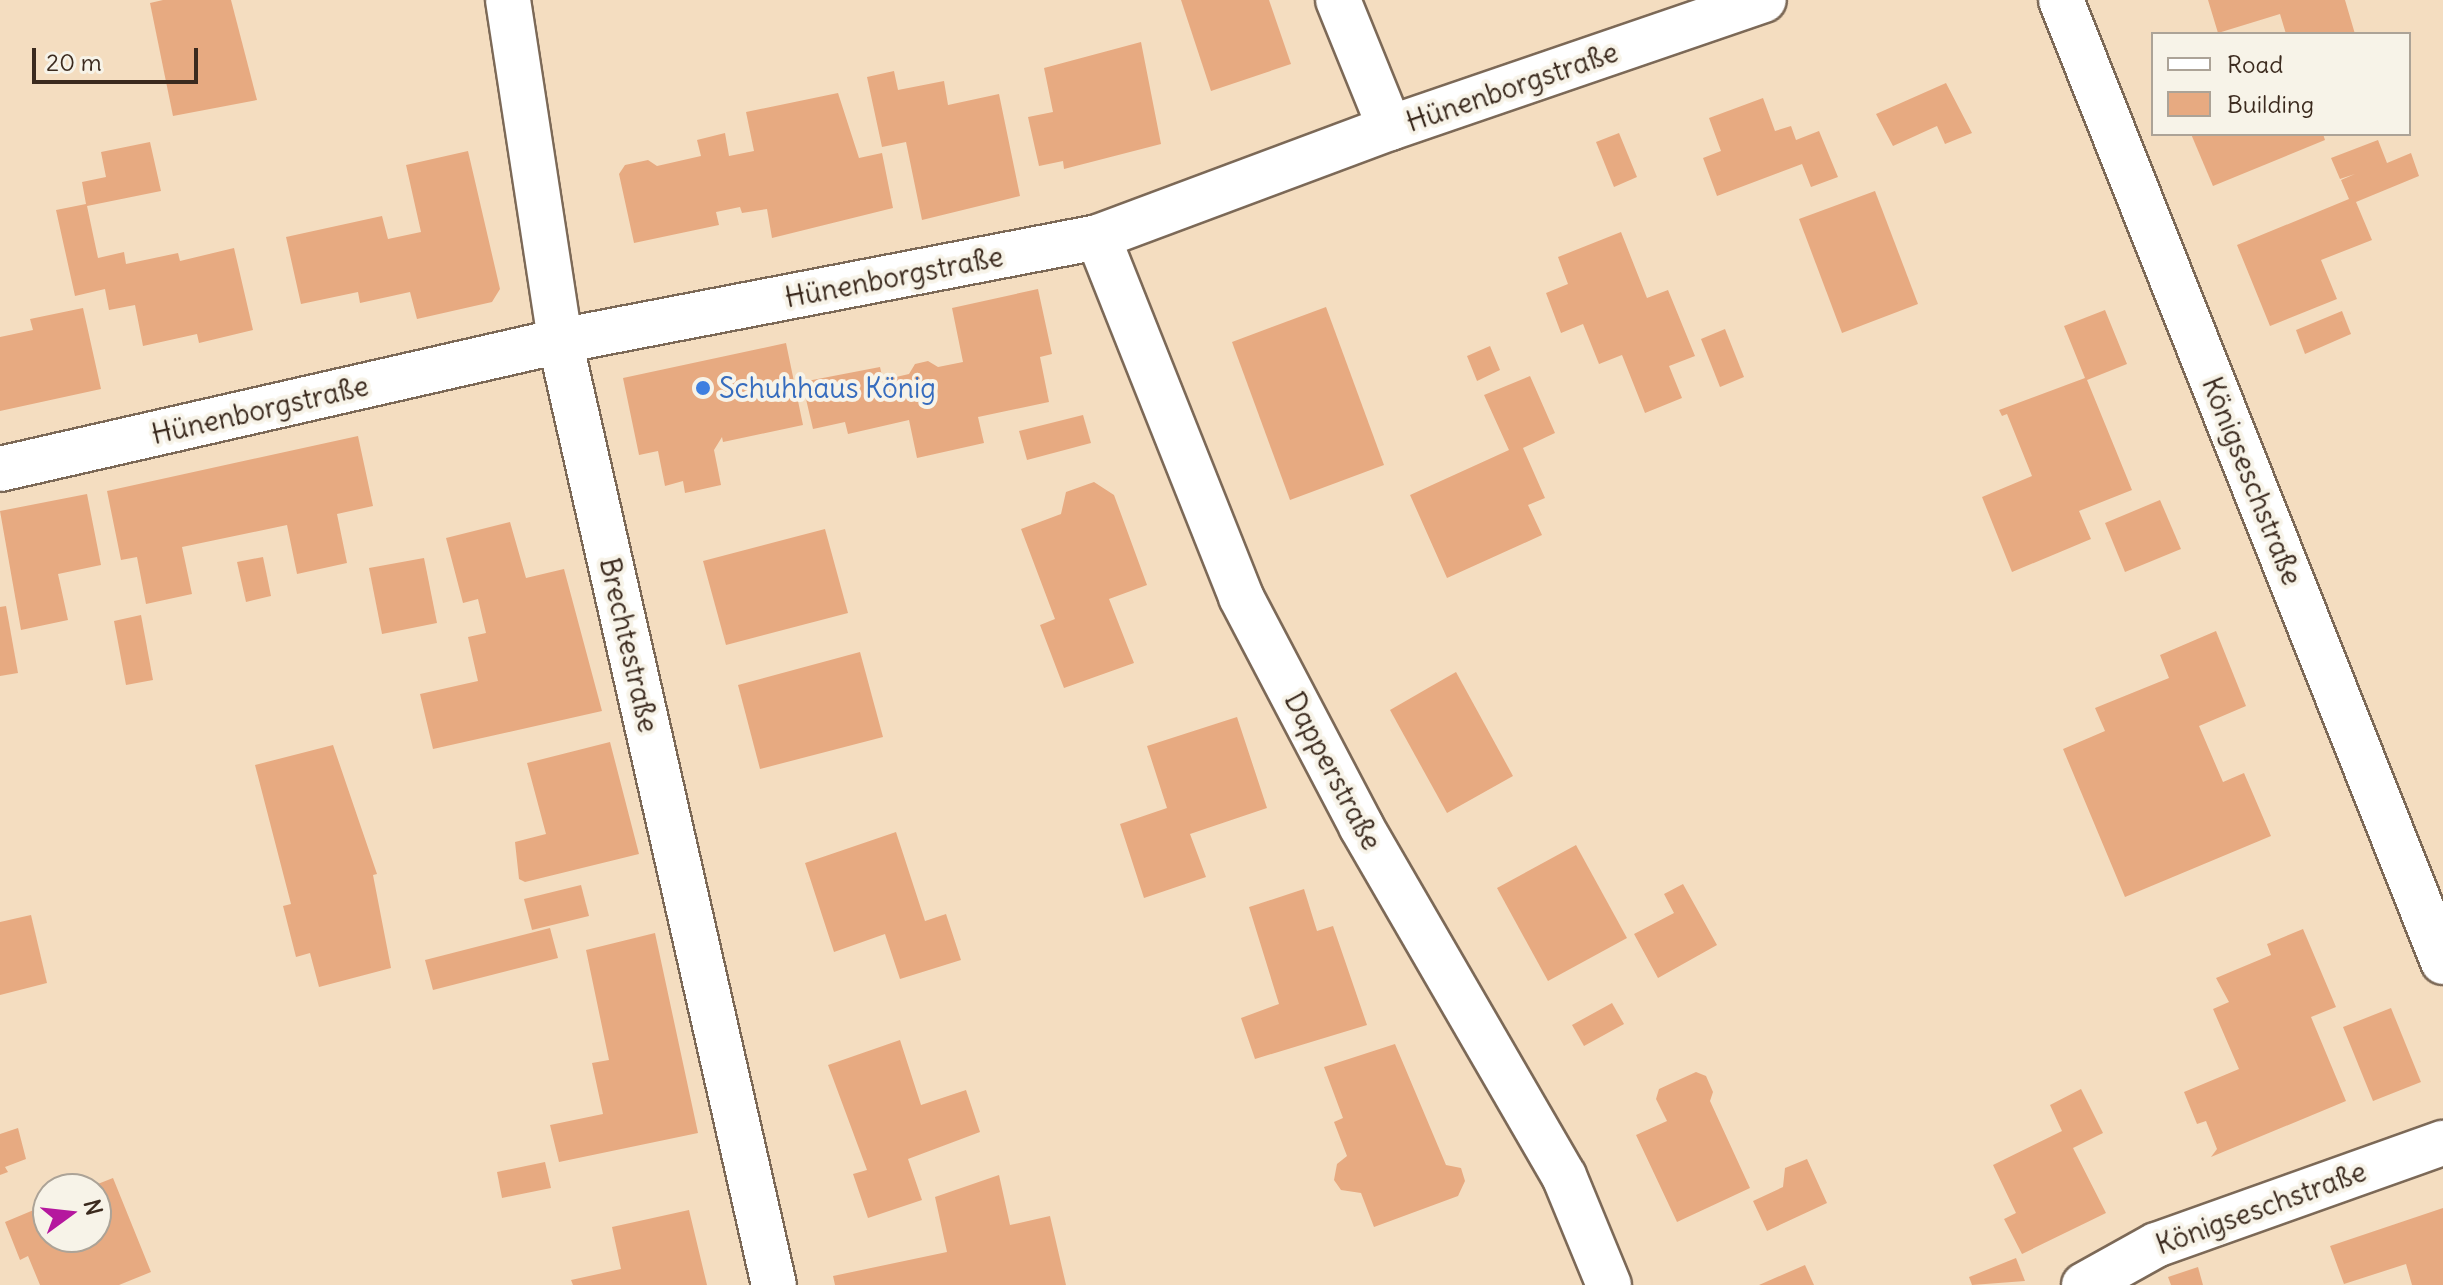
<!DOCTYPE html>
<html>
<head>
<meta charset="utf-8">
<style>
	body { margin:0 }
	#map { position:relative; width:2443px; height:1285px; overflow:hidden; background:#f4ddc0; font-family:Delius,sans-serif }
	div>[style] { position:absolute }
	[style*='--x'] { left:calc(var(--x)*1px); top:calc(var(--y)*1px); width:calc(var(--w)*1px); rotate:calc(var(--a)*1deg) }
	.building>* { inset:0; background:#e7aa81 }
	.roads { filter:drop-shadow(2px 0 #7c6957) drop-shadow(-2px 0 #7c6957) drop-shadow(0 2px #7c6957) drop-shadow(0 -2px #7c6957) }
	.minor>* { height:44px; margin:-22px; padding:0 22px; transform-origin:22px; border-radius:22px; background:#fff }
	.dots>* { width:22px; height:22px; translate:-50% -50%; box-sizing:border-box; border:4px solid #f7f3e8; border-radius:50% }
	span { translate:-50% -50%; white-space:nowrap; text-align:center; line-height:1.15; -webkit-text-stroke:8px #f7f3e8; paint-order:stroke }
	.street-label { font-size:28px; color:#3b2a1e }
	.shop-label { font-size:28px; color:#366cbe }
	.left { translate:0 -50%; text-align:left }
	.legend { position:absolute; left:2151px; top:32px; width:260px; height:104px; box-sizing:border-box; background:#f7f3e8; border:2px solid #aca397; margin:0; padding:10px 14px; list-style:none; font-size:24px; color:#3b2a1e }
	.legend li { display:flex; align-items:center; gap:16px; height:40px }
	.legend b { width:40px; border:2px solid #aca397 }
	.north { position:absolute; left:32px; top:1173px; width:80px; height:80px; box-sizing:border-box; background:#f7f3e8; border:2px solid #aca397; border-radius:50%; rotate:75deg; font-size:22px; font-weight:700; line-height:32px; text-align:center; color:#3b2a1e }
	.north::after { content:''; display:block; margin:auto; width:28px; height:36px; background:#b5179e; clip-path:polygon(50% 0,100% 100%,50% 72%,0 100%) }
	.scale { position:absolute; left:32px; top:48px; width:166px; height:36px; box-sizing:border-box; border:4px solid #3b2a1e; border-top:0; padding-left:10px; font-size:24px; line-height:28px; white-space:nowrap; color:#3b2a1e; -webkit-text-stroke:6px #f7f3e8; paint-order:stroke }
</style>
</head>
<body>
<div id="map">
	<div class="building">
		<div style="clip-path:polygon(163px 0,231px 0,257px 100px,173px 116px,150px 3px)"></div>
		<div style="clip-path:polygon(1181px 0,1269px 0,1291px 64px,1211px 91px)"></div>
		<div style="clip-path:polygon(2208px 0,2345px 0,2355px 34px,2286px 34px,2280px 14px,2218px 33px)"></div>
		<div style="clip-path:polygon(1141px 42px,1161px 144px,1064px 169px,1063px 161px,1039px 166px,1028px 117px,1053px 112px,1044px 68px)"></div>
		<div style="clip-path:polygon(894px 71px,898px 90px,944px 81px,948px 105px,999px 94px,1020px 196px,922px 220px,906px 142px,882px 147px,867px 77px)"></div>
		<div style="clip-path:polygon(1946px 83px,1972px 133px,1945px 144px,1937px 126px,1893px 146px,1876px 114px)"></div>
		<div style="clip-path:polygon(838px 93px,859px 158px,882px 153px,893px 208px,772px 238px,767px 209px,742px 213px,740px 207px,716px 212px,719px 225px,634px 243px,619px 174px,625px 165px,648px 160px,657px 166px,701px 156px,697px 140px,725px 133px,729px 156px,754px 151px,746px 112px)"></div>
		<div style="clip-path:polygon(1763px 98px,1775px 131px,1791px 126px,1796px 140px,1819px 131px,1838px 177px,1811px 187px,1802px 164px,1717px 196px,1703px 158px,1721px 151px,1709px 118px)"></div>
		<div style="clip-path:polygon(1619px 133px,1637px 177px,1614px 187px,1596px 142px)"></div>
		<div style="clip-path:polygon(2191px 134px,2323px 134px,2325px 140px,2213px 186px)"></div>
		<div style="clip-path:polygon(2378px 140px,2387px 163px,2411px 153px,2419px 176px,2356px 202px,2372px 240px,2321px 260px,2337px 299px,2270px 326px,2237px 245px,2349px 199px,2341px 180px,2355px 174px,2340px 179px,2331px 158px)"></div>
		<div style="clip-path:polygon(150px 142px,161px 191px,87px 206px,98px 258px,124px 252px,126px 264px,178px 253px,180px 261px,234px 248px,253px 330px,199px 343px,197px 334px,143px 346px,135px 305px,109px 310px,105px 289px,75px 296px,56px 210px,86px 204px,82px 182px,106px 177px,101px 152px)"></div>
		<div style="clip-path:polygon(468px 151px,500px 289px,492px 302px,417px 319px,410px 292px,360px 303px,358px 292px,301px 304px,286px 237px,382px 216px,388px 239px,421px 232px,406px 165px)"></div>
		<div style="clip-path:polygon(1875px 191px,1918px 304px,1842px 333px,1799px 219px)"></div>
		<div style="clip-path:polygon(1621px 232px,1647px 298px,1668px 290px,1695px 356px,1669px 366px,1682px 398px,1645px 413px,1622px 355px,1599px 364px,1583px 324px,1561px 333px,1546px 293px,1568px 284px,1558px 257px)"></div>
		<div style="clip-path:polygon(1038px 289px,1052px 354px,1040px 357px,1049px 402px,978px 417px,984px 443px,917px 458px,909px 420px,848px 434px,845px 422px,813px 429px,802px 382px,880px 367px,883px 380px,909px 374px,915px 364px,928px 361px,938px 367px,963px 362px,952px 308px)"></div>
		<div style="clip-path:polygon(1326px 307px,1384px 465px,1290px 500px,1232px 342px)"></div>
		<div style="clip-path:polygon(83px 308px,101px 389px,0 411px,0 337px,33px 330px,30px 319px)"></div>
		<div style="clip-path:polygon(2105px 310px,2127px 364px,2087px 380px,2132px 490px,2079px 511px,2091px 539px,2012px 572px,1982px 497px,2032px 476px,2007px 414px,2002px 416px,1999px 410px,2085px 378px,2064px 326px)"></div>
		<div style="clip-path:polygon(2342px 311px,2351px 334px,2305px 354px,2296px 330px)"></div>
		<div style="clip-path:polygon(1725px 329px,1744px 377px,1720px 387px,1701px 339px)"></div>
		<div style="clip-path:polygon(786px 343px,803px 425px,723px 442px,722px 437px,714px 450px,721px 485px,685px 493px,683px 481px,665px 486px,658px 451px,639px 455px,623px 378px)"></div>
		<div style="clip-path:polygon(1490px 346px,1500px 370px,1477px 381px,1467px 356px)"></div>
		<div style="clip-path:polygon(1530px 376px,1555px 433px,1523px 448px,1545px 498px,1528px 505px,1542px 535px,1447px 578px,1410px 495px,1509px 450px,1484px 395px)"></div>
		<div style="clip-path:polygon(1083px 415px,1091px 443px,1027px 460px,1019px 431px)"></div>
		<div style="clip-path:polygon(358px 436px,373px 506px,337px 514px,347px 563px,297px 574px,287px 525px,182px 547px,192px 594px,146px 604px,137px 557px,121px 560px,107px 491px)"></div>
		<div style="clip-path:polygon(1094px 482px,1114px 495px,1147px 585px,1109px 599px,1134px 663px,1064px 688px,1040px 625px,1055px 619px,1021px 529px,1061px 514px,1066px 492px)"></div>
		<div style="clip-path:polygon(87px 494px,101px 565px,58px 574px,68px 620px,21px 630px,0 511px)"></div>
		<div style="clip-path:polygon(2160px 500px,2181px 549px,2125px 572px,2105px 523px)"></div>
		<div style="clip-path:polygon(510px 522px,526px 578px,564px 569px,602px 711px,433px 749px,420px 694px,478px 681px,468px 637px,486px 633px,478px 599px,463px 603px,446px 538px)"></div>
		<div style="clip-path:polygon(825px 529px,848px 613px,726px 645px,703px 561px)"></div>
		<div style="clip-path:polygon(263px 557px,271px 596px,246px 602px,237px 562px)"></div>
		<div style="clip-path:polygon(424px 558px,437px 623px,382px 634px,369px 568px)"></div>
		<div style="clip-path:polygon(6px 606px,18px 673px,0 676px,0 607px)"></div>
		<div style="clip-path:polygon(141px 615px,153px 680px,126px 685px,114px 621px)"></div>
		<div style="clip-path:polygon(2216px 631px,2246px 706px,2199px 726px,2223px 782px,2244px 773px,2271px 836px,2125px 897px,2063px 749px,2105px 731px,2095px 708px,2169px 678px,2160px 655px)"></div>
		<div style="clip-path:polygon(860px 652px,883px 737px,760px 769px,738px 685px)"></div>
		<div style="clip-path:polygon(1456px 672px,1513px 776px,1447px 813px,1390px 710px)"></div>
		<div style="clip-path:polygon(1237px 717px,1267px 808px,1190px 834px,1206px 877px,1144px 898px,1120px 824px,1167px 808px,1147px 746px)"></div>
		<div style="clip-path:polygon(610px 742px,639px 854px,525px 882px,519px 879px,515px 842px,546px 834px,527px 763px)"></div>
		<div style="clip-path:polygon(333px 745px,377px 874px,373px 875px,391px 968px,319px 987px,310px 953px,296px 957px,283px 906px,291px 904px,255px 765px)"></div>
		<div style="clip-path:polygon(896px 832px,925px 921px,946px 914px,961px 960px,900px 979px,885px 934px,834px 952px,805px 863px)"></div>
		<div style="clip-path:polygon(1576px 845px,1627px 938px,1548px 981px,1497px 888px)"></div>
		<div style="clip-path:polygon(1683px 884px,1717px 945px,1658px 978px,1634px 934px,1674px 913px,1664px 894px)"></div>
		<div style="clip-path:polygon(581px 885px,589px 916px,532px 930px,524px 899px)"></div>
		<div style="clip-path:polygon(1304px 889px,1317px 931px,1333px 926px,1367px 1025px,1255px 1059px,1241px 1018px,1279px 1004px,1249px 907px)"></div>
		<div style="clip-path:polygon(31px 915px,47px 983px,0 995px,0 922px)"></div>
		<div style="clip-path:polygon(550px 928px,558px 958px,433px 990px,425px 960px)"></div>
		<div style="clip-path:polygon(2303px 929px,2336px 1007px,2311px 1017px,2346px 1101px,2211px 1157px,2217px 1149px,2206px 1121px,2197px 1124px,2184px 1092px,2239px 1069px,2213px 1009px,2229px 1002px,2216px 978px,2271px 955px,2267px 944px)"></div>
		<div style="clip-path:polygon(655px 933px,698px 1133px,559px 1162px,550px 1125px,603px 1114px,592px 1063px,609px 1060px,586px 950px)"></div>
		<div style="clip-path:polygon(1612px 1003px,1624px 1024px,1584px 1046px,1572px 1025px)"></div>
		<div style="clip-path:polygon(2391px 1008px,2421px 1082px,2373px 1101px,2343px 1027px)"></div>
		<div style="clip-path:polygon(900px 1040px,921px 1105px,966px 1090px,980px 1132px,908px 1159px,922px 1200px,868px 1218px,853px 1174px,867px 1170px,828px 1065px)"></div>
		<div style="clip-path:polygon(1395px 1044px,1446px 1165px,1461px 1168px,1465px 1181px,1458px 1196px,1374px 1227px,1361px 1193px,1341px 1190px,1334px 1180px,1337px 1164px,1347px 1156px,1334px 1122px,1343px 1118px,1324px 1067px)"></div>
		<div style="clip-path:polygon(1696px 1072px,1706px 1076px,1713px 1092px,1710px 1101px,1750px 1188px,1677px 1222px,1636px 1135px,1667px 1121px,1656px 1099px,1659px 1089px)"></div>
		<div style="clip-path:polygon(2081px 1089px,2103px 1133px,2073px 1148px,2106px 1213px,2022px 1254px,2004px 1219px,2016px 1213px,1993px 1165px,2062px 1131px,2050px 1105px)"></div>
		<div style="clip-path:polygon(18px 1128px,26px 1159px,5px 1167px,8px 1172px,0 1175px,0 1134px)"></div>
		<div style="clip-path:polygon(1807px 1159px,1827px 1203px,1767px 1231px,1753px 1201px,1783px 1187px,1785px 1168px)"></div>
		<div style="clip-path:polygon(545px 1162px,551px 1188px,502px 1198px,497px 1172px)"></div>
		<div style="clip-path:polygon(999px 1175px,1010px 1225px,1050px 1216px,1066px 1285px,835px 1285px,833px 1276px,947px 1252px,935px 1197px)"></div>
		<div style="clip-path:polygon(113px 1178px,151px 1272px,119px 1285px,40px 1285px,28px 1256px,20px 1260px,5px 1222px,48px 1204px,48px 1237px,96px 1237px,96px 1189px,85px 1189px)"></div>
		<div style="clip-path:polygon(2443px 1208px,2443px 1285px,2412px 1285px,2406px 1264px,2344px 1284px,2330px 1246px)"></div>
		<div style="clip-path:polygon(689px 1210px,707px 1285px,573px 1285px,571px 1280px,621px 1269px,612px 1227px)"></div>
		<div style="clip-path:polygon(2016px 1258px,2025px 1281px,1972px 1285px,1969px 1277px)"></div>
		<div style="clip-path:polygon(1805px 1265px,1814px 1285px,1759px 1285px)"></div>
		<div style="clip-path:polygon(2198px 1267px,2203px 1285px,2171px 1285px,2168px 1277px)"></div>
	</div>
	<div class="roads">
		<div class="minor">
			<div style="--x:508;--y:0;--w:345;--a:81.3"></div>
			<div style="--x:560;--y:341;--w:968;--a:77.23"></div>
			<div style="--x:1338;--y:0;--w:138;--a:67.9"></div>
			<div style="--x:2061;--y:0;--w:1035;--a:68.34"></div>
			<div style="--x:1098;--y:237;--w:387;--a:68.3"></div>
			<div style="--x:1241;--y:597;--w:259;--a:62.3"></div>
			<div style="--x:1361;--y:826;--w:405;--a:59.9"></div>
			<div style="--x:1564;--y:1176;--w:118;--a:67.6"></div>
			<div style="--x:0;--y:469;--w:574;--a:-12.88"></div>
			<div style="--x:560;--y:341;--w:548;--a:-10.94"></div>
			<div style="--x:1098;--y:237;--w:312;--a:-20.5"></div>
			<div style="--x:1390;--y:128;--w:395;--a:-18.9"></div>
			<div style="--x:2084;--y:1285;--w:82;--a:-29.1"></div>
			<div style="--x:2156;--y:1245;--w:305;--a:-19.6"></div>
		</div>
	</div>
	<div class="dots">
		<div style="left:703px;top:388px;background:#3f7fe0"></div>
	</div>
	<div class="street-label">
		<span style="left:1512px;top:87px;rotate:-19deg">Hünenborgstraße</span>
		<span style="left:894px;top:277px;rotate:-11deg">Hünenborgstraße</span>
		<span style="left:260px;top:410px;rotate:-13deg">Hünenborgstraße</span>
		<span style="left:2252px;top:481px;rotate:68deg">Königseschstraße</span>
		<span style="left:629px;top:645px;rotate:77deg">Brechtestraße</span>
		<span style="left:1333px;top:771px;rotate:62deg">Dapperstraße</span>
		<span style="left:2261px;top:1208px;rotate:-20deg">Königseschstraße</span>
	</div>
	<div class="shop-label">
		<span class="left" style="left:719px;top:388px">Schuhhaus König</span>
	</div>
	<ul class="legend">
	<li><b style="height:10px;background:#fff"></b>Road</li>
	<li><b style="height:22px;background:#e7aa81"></b>Building</li>
	</ul>
	<div class="north">N</div>
	<div class="scale">20 m</div>
</div>
</body>
</html>
